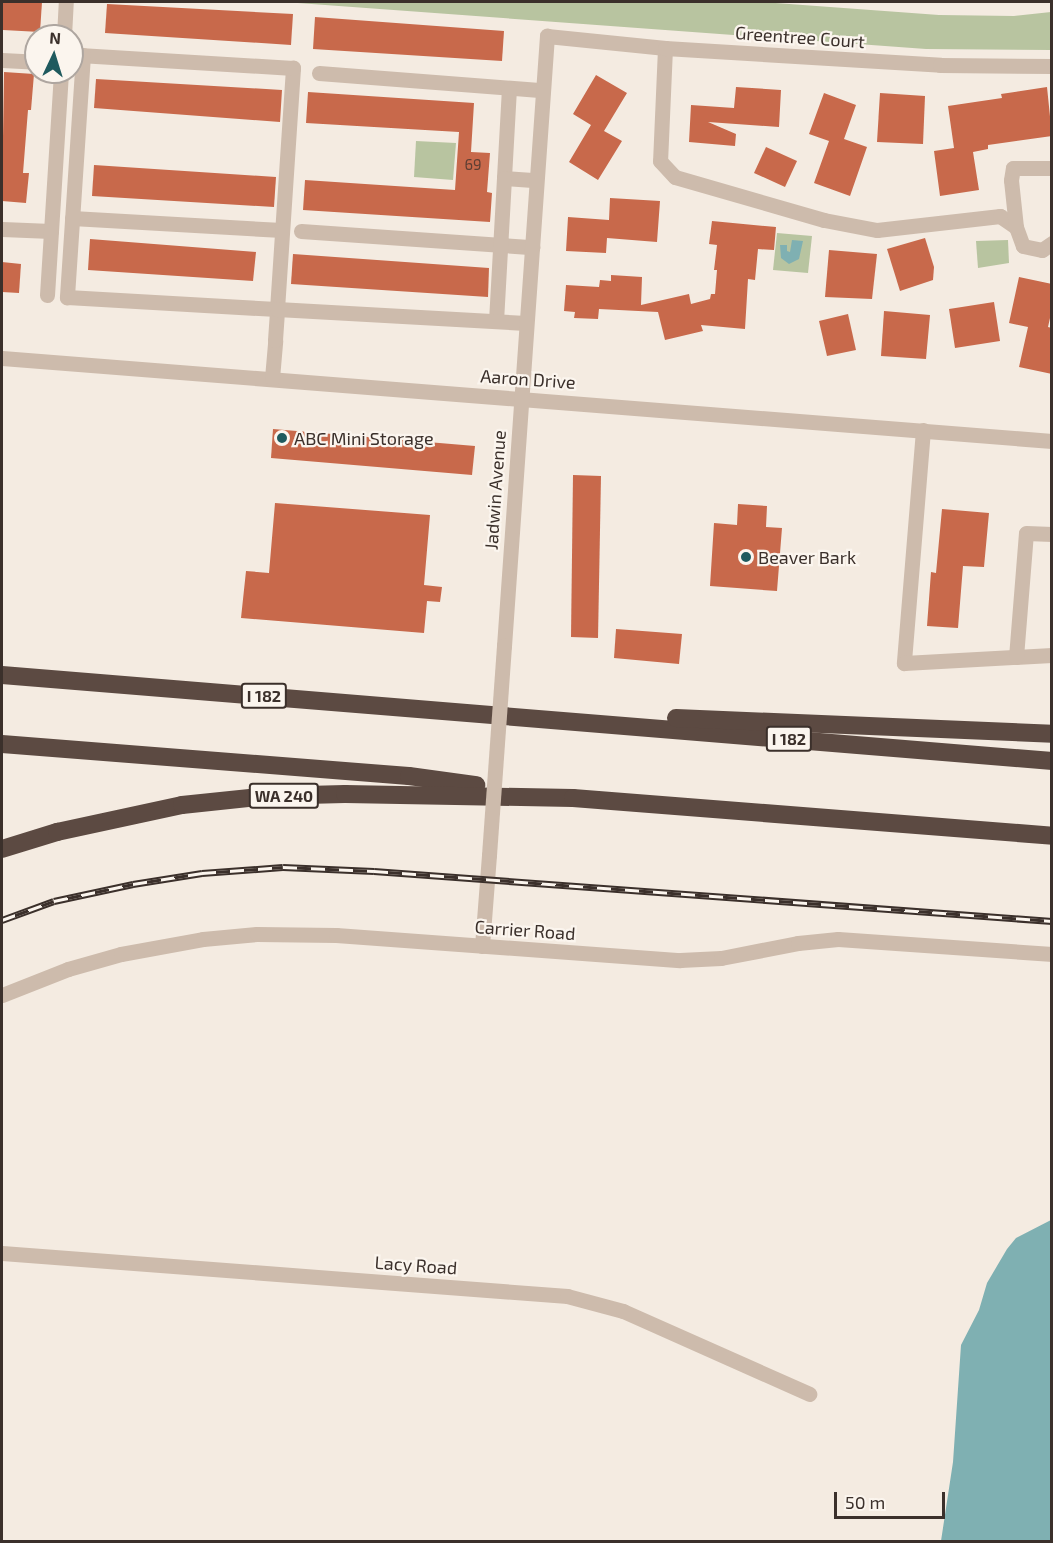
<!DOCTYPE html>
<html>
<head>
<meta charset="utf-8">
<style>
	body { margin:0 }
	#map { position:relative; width:1053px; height:1543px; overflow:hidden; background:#f4ebe1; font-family:"Exo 2",sans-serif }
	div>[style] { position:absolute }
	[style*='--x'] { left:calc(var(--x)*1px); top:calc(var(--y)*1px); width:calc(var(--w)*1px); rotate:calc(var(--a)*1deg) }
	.green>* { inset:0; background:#b8c4a0 }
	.water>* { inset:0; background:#7fb0b2 }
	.building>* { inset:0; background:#c8694b }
	.minor>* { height:15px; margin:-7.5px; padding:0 7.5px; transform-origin:7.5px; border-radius:7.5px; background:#cdbbac }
	.highway>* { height:18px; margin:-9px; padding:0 9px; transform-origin:9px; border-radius:9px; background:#5c4a42 }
	.rail>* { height:7px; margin-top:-3.5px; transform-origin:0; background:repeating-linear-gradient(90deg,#fbf5ee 0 14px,#3b302b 0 28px); box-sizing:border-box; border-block:2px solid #3b302b }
	.minor-bridge>* { height:15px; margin:-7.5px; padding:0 7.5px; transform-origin:7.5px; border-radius:7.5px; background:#cdbbac }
	.dots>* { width:16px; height:16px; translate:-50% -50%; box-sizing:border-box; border:3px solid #fbf5ee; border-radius:50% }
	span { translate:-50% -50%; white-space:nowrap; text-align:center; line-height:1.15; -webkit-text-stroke:4.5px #fbf5ee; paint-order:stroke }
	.number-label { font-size:15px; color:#5e3e33 }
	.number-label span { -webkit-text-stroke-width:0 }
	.shield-label span { padding:2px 4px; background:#fbf5ee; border:2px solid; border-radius:4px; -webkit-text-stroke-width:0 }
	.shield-label { font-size:16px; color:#3b302b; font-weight:700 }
	.street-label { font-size:18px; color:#3b302b }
	.poi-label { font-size:18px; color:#3b302b }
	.left { translate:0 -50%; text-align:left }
	.frame { position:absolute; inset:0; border:3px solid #3b302b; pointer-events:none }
	.north { position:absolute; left:24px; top:24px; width:60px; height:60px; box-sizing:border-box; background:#fbf5ee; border:2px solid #aea6a0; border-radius:50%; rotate:4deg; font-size:16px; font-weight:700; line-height:24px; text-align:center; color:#3b302b }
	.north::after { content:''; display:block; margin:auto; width:21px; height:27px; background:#1f5a5e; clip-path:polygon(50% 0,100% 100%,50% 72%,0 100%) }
	.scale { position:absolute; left:834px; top:1492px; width:111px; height:27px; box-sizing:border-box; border:3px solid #3b302b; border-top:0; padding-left:8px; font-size:18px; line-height:21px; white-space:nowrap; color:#3b302b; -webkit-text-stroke:4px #fbf5ee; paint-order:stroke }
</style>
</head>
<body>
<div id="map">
	<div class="green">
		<div style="clip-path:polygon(284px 2px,761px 2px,939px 15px,1014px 16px,1051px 12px,1051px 50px,926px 49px)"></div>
		<div style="clip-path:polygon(416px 141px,456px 143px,453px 180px,414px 177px)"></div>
		<div style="clip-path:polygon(777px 233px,812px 236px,808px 273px,773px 270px)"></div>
		<div style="clip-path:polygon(1008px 240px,1009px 263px,978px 268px,976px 241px)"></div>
	</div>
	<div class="water">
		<div style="clip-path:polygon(792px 240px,803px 241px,799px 259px,789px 264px,781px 258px,780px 245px,787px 245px,787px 251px,790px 252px)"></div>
		<div style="clip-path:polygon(1051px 1220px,1051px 1541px,941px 1541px,953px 1462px,961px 1345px,979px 1310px,987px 1283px,1007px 1249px,1016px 1238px)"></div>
	</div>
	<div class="building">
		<div style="clip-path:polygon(2px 2px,42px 2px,40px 32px,3px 30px)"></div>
		<div style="clip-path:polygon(107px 4px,293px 14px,291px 45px,105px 33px)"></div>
		<div style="clip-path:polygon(315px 17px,504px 31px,502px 61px,313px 49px)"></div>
		<div style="clip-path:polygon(4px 72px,34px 74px,31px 110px,28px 110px,23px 173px,29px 173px,26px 203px,2px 201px)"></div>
		<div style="clip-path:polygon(596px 75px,627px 93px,604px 131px,622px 141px,598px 180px,569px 162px,591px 125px,573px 114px)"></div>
		<div style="clip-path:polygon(96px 79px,282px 90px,280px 122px,94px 108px)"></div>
		<div style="clip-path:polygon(736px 87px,781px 90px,779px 127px,708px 122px,736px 134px,735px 146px,689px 142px,691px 105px,734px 108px)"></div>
		<div style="clip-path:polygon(1047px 87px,1052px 136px,988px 145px,988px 149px,973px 152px,979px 190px,940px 196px,934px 151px,954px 148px,948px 106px,1002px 98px,1001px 94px)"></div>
		<div style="clip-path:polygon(308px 92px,474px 103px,471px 152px,490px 153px,487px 192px,492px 193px,490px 222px,303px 210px,305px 180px,455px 190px,459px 132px,306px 123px)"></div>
		<div style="clip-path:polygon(824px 93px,856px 105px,844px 139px,867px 147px,850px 196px,814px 183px,829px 141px,809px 134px)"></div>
		<div style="clip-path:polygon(880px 93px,925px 96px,923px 144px,877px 142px)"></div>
		<div style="clip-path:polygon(766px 147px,797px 161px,785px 187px,754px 173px)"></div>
		<div style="clip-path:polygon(94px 165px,276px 177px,274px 207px,92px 196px)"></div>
		<div style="clip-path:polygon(610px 198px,660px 201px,657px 242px,607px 238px,606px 253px,566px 251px,568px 217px,609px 220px)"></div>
		<div style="clip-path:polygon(712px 221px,776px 227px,774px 250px,758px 249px,755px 280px,748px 279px,745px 329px,701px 325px,703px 331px,665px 340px,658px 312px,599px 309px,598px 319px,574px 318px,575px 312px,564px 311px,566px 285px,599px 287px,600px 280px,611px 281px,611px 275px,642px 277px,641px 305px,689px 294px,691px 304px,710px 299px,711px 294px,715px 294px,717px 270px,714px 270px,717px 245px,709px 244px)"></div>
		<div style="clip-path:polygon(925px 238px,934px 267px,933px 280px,900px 291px,887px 249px)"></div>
		<div style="clip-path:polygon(90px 239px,256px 252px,253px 281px,88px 270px)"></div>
		<div style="clip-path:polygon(829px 250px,877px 254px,872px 299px,825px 297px)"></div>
		<div style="clip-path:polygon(293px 254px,489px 268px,488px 297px,291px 284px)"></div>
		<div style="clip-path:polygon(2px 262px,21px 264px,19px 293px,2px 292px)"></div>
		<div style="clip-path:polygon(1019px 277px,1052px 284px,1052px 309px,1048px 327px,1052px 328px,1052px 374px,1019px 367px,1028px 327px,1009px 323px)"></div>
		<div style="clip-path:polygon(994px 302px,1000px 341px,955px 348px,949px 309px)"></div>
		<div style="clip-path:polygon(884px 311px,930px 315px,926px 359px,881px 356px)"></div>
		<div style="clip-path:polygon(848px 314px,856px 350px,827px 356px,819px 321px)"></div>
		<div style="clip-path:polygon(273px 429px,475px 446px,472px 475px,271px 458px)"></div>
		<div style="clip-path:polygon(573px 475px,601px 476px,598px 638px,571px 637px)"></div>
		<div style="clip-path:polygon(275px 503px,430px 515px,424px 585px,442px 587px,440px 602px,427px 601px,424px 633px,241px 618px,246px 571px,269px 573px)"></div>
		<div style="clip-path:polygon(738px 504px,767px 506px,766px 527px,782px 528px,777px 591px,710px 586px,714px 523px,737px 525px)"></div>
		<div style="clip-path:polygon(942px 509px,989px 513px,984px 567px,963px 566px,958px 628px,927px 626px,931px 572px,936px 573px)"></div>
		<div style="clip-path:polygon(616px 629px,682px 634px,679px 664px,614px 658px)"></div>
	</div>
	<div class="minor">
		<div style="--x:64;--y:36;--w:34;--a:-87"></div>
		<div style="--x:665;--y:48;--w:113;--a:92.5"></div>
		<div style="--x:660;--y:161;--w:22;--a:47"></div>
		<div style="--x:675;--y:177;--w:155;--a:16.1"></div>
		<div style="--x:824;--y:220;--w:54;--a:10.7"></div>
		<div style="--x:877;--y:230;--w:124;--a:-6.5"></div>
		<div style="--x:1000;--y:216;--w:19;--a:35"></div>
		<div style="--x:1016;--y:227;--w:20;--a:70"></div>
		<div style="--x:1023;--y:246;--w:19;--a:12"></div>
		<div style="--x:1042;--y:250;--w:12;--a:-35"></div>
		<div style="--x:2;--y:60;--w:34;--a:3"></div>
		<div style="--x:319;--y:73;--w:224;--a:4.4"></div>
		<div style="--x:509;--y:88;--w:90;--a:93.2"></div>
		<div style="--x:504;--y:178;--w:32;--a:4"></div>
		<div style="--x:72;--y:218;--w:210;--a:3.3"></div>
		<div style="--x:1016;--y:227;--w:47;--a:-96.1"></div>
		<div style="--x:1011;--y:180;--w:12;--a:-81"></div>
		<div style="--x:1013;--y:168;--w:39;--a:0"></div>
		<div style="--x:2;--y:229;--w:49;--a:2.3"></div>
		<div style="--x:301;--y:231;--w:232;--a:4"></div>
		<div style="--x:47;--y:295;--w:223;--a:-86.4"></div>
		<div style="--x:496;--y:321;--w:143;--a:-86.8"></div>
		<div style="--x:2;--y:358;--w:1053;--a:4.52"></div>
		<div style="--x:272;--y:378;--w:38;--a:-85"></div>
		<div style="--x:275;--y:340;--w:31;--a:-86"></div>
		<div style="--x:277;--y:309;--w:242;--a:-86.2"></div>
		<div style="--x:293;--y:68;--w:210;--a:-176.5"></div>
		<div style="--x:83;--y:55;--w:243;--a:93.8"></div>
		<div style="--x:67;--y:297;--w:210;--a:3.3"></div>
		<div style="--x:277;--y:309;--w:249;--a:3.2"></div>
		<div style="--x:923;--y:430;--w:234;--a:94.7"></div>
		<div style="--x:904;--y:663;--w:148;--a:-3.1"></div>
		<div style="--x:504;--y:646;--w:612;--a:-85.97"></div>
		<div style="--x:547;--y:36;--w:119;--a:5.8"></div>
		<div style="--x:665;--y:48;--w:276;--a:3.5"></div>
		<div style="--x:940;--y:65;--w:112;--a:0.5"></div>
		<div style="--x:1016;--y:657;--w:124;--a:-85.4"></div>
		<div style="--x:1026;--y:533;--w:26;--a:2"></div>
		<div style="--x:482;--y:946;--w:91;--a:-85.6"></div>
		<div style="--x:2;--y:995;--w:71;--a:-21.5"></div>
		<div style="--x:68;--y:969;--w:55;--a:-15.8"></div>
		<div style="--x:121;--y:954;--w:83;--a:-10.4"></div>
		<div style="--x:203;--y:939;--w:54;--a:-5.3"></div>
		<div style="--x:257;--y:934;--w:79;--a:0.7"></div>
		<div style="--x:336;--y:935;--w:345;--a:4.2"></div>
		<div style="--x:680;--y:960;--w:41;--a:-2.8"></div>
		<div style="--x:721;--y:958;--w:78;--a:-11"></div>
		<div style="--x:798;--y:943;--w:40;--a:-5.7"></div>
		<div style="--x:838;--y:939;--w:215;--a:4"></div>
		<div style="--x:2;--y:1253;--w:567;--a:4.35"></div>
		<div style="--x:567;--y:1296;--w:58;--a:15"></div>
		<div style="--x:623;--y:1311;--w:204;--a:24"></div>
	</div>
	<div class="highway">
		<div style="--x:2;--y:675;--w:1054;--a:4.68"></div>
		<div style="--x:676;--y:718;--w:376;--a:2.4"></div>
		<div style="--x:2;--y:744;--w:408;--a:4.5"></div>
		<div style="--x:409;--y:776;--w:68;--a:7.7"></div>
		<div style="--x:2;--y:849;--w:58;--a:-17.2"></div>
		<div style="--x:57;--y:832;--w:128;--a:-12.2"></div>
		<div style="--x:182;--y:805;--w:85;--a:-6"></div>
		<div style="--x:267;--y:796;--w:78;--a:-1.5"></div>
		<div style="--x:345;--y:794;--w:228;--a:1"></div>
		<div style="--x:573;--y:798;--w:481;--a:4.5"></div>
	</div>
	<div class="rail">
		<div style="--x:2;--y:920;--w:55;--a:-20.1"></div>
		<div style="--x:54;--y:901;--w:81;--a:-12.1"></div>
		<div style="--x:133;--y:884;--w:70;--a:-9.1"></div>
		<div style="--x:202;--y:873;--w:81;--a:-4.2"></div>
		<div style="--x:283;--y:867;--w:91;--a:2.5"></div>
		<div style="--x:374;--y:871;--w:680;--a:4.22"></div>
	</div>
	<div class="minor-bridge">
		<div style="--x:489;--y:855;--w:210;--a:-85.9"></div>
	</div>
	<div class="dots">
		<div style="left:282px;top:438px;background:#1f5a5e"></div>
		<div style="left:746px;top:557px;background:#1f5a5e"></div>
	</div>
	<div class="number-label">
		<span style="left:473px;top:165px">69</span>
	</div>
	<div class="shield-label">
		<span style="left:264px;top:696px">I 182</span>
		<span style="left:789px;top:739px">I 182</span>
		<span style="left:284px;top:796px">WA 240</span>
	</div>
	<div class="street-label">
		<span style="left:800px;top:37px;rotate:4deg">Greentree Court</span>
		<span style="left:528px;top:379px;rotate:4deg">Aaron Drive</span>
		<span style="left:495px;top:490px;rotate:-86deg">Jadwin Avenue</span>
		<span style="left:525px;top:930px;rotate:4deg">Carrier Road</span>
		<span style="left:416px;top:1265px;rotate:4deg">Lacy Road</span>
	</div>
	<div class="poi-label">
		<span class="left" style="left:294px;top:438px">ABC Mini Storage</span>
		<span class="left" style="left:758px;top:557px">Beaver Bark</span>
	</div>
	<div class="frame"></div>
	<div class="north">N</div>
	<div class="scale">50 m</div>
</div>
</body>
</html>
